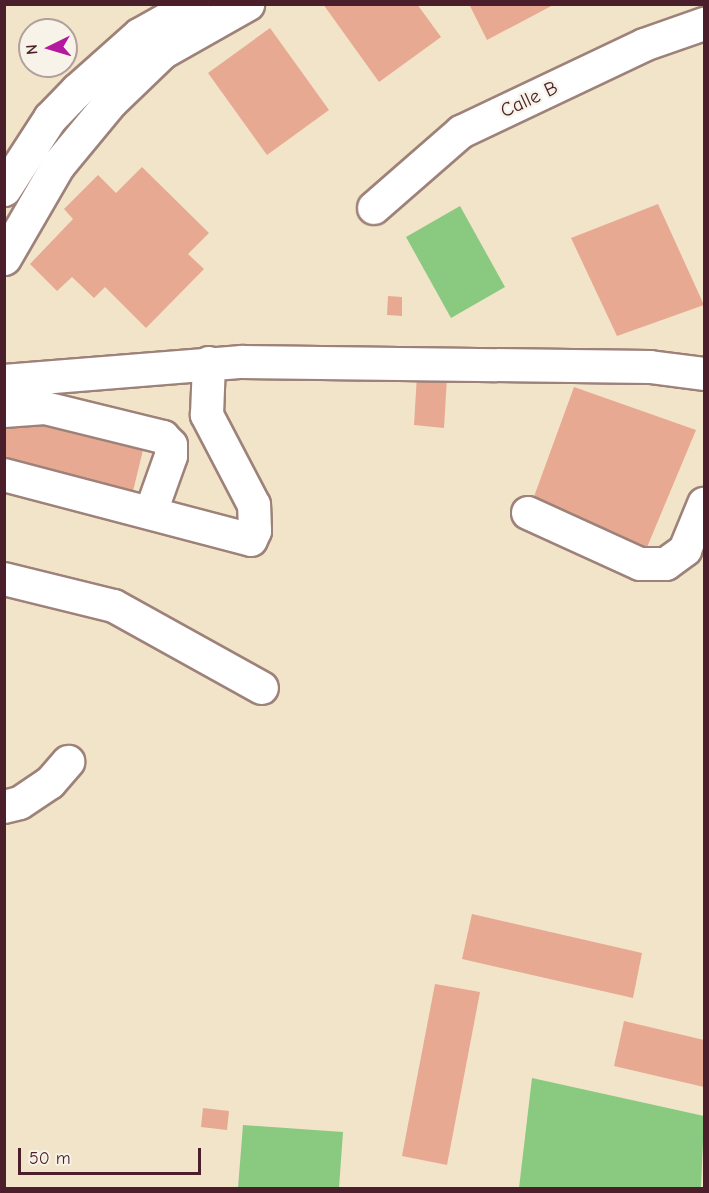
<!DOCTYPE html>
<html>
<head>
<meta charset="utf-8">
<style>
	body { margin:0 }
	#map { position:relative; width:709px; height:1193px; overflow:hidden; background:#f2e4c9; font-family:"Comic Neue",sans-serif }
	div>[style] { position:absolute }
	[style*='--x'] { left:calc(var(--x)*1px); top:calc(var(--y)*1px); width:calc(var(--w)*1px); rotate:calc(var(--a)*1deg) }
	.green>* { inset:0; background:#89c980 }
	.building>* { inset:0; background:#e7a991 }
	.roads { filter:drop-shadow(2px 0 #9e827a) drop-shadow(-2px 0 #9e827a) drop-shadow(0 2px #9e827a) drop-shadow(0 -2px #9e827a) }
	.minor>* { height:32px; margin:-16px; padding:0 16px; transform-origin:16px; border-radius:16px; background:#fff }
	.major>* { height:33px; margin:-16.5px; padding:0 16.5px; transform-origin:16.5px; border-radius:16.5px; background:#fff }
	span { translate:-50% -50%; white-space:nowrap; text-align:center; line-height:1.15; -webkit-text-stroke:5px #f7f3e8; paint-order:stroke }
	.street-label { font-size:20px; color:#4a1f2b }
	.frame { position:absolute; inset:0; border:6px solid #4a1f2b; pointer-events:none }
	.north { position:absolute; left:18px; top:18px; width:60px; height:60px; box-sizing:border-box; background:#f7f3e8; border:2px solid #b29e9c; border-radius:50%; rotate:265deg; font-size:16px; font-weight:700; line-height:24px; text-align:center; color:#4a1f2b }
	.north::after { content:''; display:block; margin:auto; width:21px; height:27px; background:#b5179e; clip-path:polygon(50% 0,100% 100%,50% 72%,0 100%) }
	.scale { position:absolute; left:18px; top:1148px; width:183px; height:27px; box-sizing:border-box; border:3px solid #4a1f2b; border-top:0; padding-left:8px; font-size:18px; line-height:21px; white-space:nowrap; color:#4a1f2b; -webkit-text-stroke:4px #f7f3e8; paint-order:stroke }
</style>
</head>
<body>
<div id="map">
	<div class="green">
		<div style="clip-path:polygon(460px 206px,505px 287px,451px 318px,406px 237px)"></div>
		<div style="clip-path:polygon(532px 1078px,704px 1116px,701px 1188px,519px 1188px)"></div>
		<div style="clip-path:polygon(243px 1125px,343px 1132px,339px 1188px,238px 1188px)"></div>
	</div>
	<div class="building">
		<div style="clip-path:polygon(323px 4px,417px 4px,441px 37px,379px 82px)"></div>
		<div style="clip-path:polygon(469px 4px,555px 4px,487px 40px)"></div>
		<div style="clip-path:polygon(270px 28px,329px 110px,267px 155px,208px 73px)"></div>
		<div style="clip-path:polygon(142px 167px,209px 233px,188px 254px,204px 269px,146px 328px,105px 287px,94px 298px,72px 277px,57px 291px,30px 264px,73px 219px,64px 209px,98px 175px,116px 193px)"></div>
		<div style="clip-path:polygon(658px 204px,704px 305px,617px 336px,571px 238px)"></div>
		<div style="clip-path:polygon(388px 296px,402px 297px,402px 316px,387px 315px)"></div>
		<div style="clip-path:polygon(417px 375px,447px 377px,444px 428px,414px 425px)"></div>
		<div style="clip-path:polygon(574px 387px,696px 430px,640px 564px,528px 513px)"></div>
		<div style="clip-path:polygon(29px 421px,144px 446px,133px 491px,4px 459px,4px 423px)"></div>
		<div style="clip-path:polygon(472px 914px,642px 953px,633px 998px,462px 959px)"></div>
		<div style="clip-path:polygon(435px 984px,480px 992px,447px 1165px,402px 1156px)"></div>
		<div style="clip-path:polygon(624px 1021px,704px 1040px,704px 1087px,614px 1066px)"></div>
		<div style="clip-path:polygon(203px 1108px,229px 1111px,227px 1130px,201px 1127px)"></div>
	</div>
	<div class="roads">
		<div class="minor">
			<div style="--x:374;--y:208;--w:116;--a:-41.1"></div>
			<div style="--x:461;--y:132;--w:203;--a:-25.4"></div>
			<div style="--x:644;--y:45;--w:64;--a:-19.3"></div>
			<div style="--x:4;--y:381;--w:239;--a:-4.6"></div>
			<div style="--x:242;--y:362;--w:408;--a:0.7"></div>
			<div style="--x:650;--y:367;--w:54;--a:7.4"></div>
			<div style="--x:4;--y:411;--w:41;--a:-4.2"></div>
			<div style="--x:45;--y:408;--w:122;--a:13.8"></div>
			<div style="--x:163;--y:437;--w:11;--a:45"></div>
			<div style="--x:171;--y:445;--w:11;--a:90"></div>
			<div style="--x:171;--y:456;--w:59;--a:109.7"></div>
			<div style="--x:4;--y:475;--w:255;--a:14.7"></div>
			<div style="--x:251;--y:540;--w:10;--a:-66"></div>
			<div style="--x:255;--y:531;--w:26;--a:-92"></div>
			<div style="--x:254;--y:505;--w:102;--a:-117.6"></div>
			<div style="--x:207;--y:415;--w:52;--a:-87.8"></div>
			<div style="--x:528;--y:513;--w:123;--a:24.5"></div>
			<div style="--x:640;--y:564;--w:26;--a:0"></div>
			<div style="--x:666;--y:564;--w:24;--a:-36"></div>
			<div style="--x:685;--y:550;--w:50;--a:-67.6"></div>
			<div style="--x:4;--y:579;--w:113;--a:13.8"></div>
			<div style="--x:114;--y:606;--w:169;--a:29"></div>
			<div style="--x:4;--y:807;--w:16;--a:-14"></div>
			<div style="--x:20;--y:803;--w:36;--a:-34"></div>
			<div style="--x:50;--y:783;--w:28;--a:-49"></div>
		</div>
		<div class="major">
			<div style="--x:4;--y:189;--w:85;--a:-57.1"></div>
			<div style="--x:50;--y:118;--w:39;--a:-46"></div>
			<div style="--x:77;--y:90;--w:83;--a:-41.6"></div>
			<div style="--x:139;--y:35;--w:63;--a:-29.4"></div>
			<div style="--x:4;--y:258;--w:108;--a:-59.9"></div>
			<div style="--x:58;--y:165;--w:83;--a:-50.4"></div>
			<div style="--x:111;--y:101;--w:71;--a:-43.9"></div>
			<div style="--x:162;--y:52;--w:98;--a:-29.5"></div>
		</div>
	</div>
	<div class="street-label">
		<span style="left:529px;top:99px;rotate:-25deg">Calle B</span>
	</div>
	<div class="frame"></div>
	<div class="north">N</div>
	<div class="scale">50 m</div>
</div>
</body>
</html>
